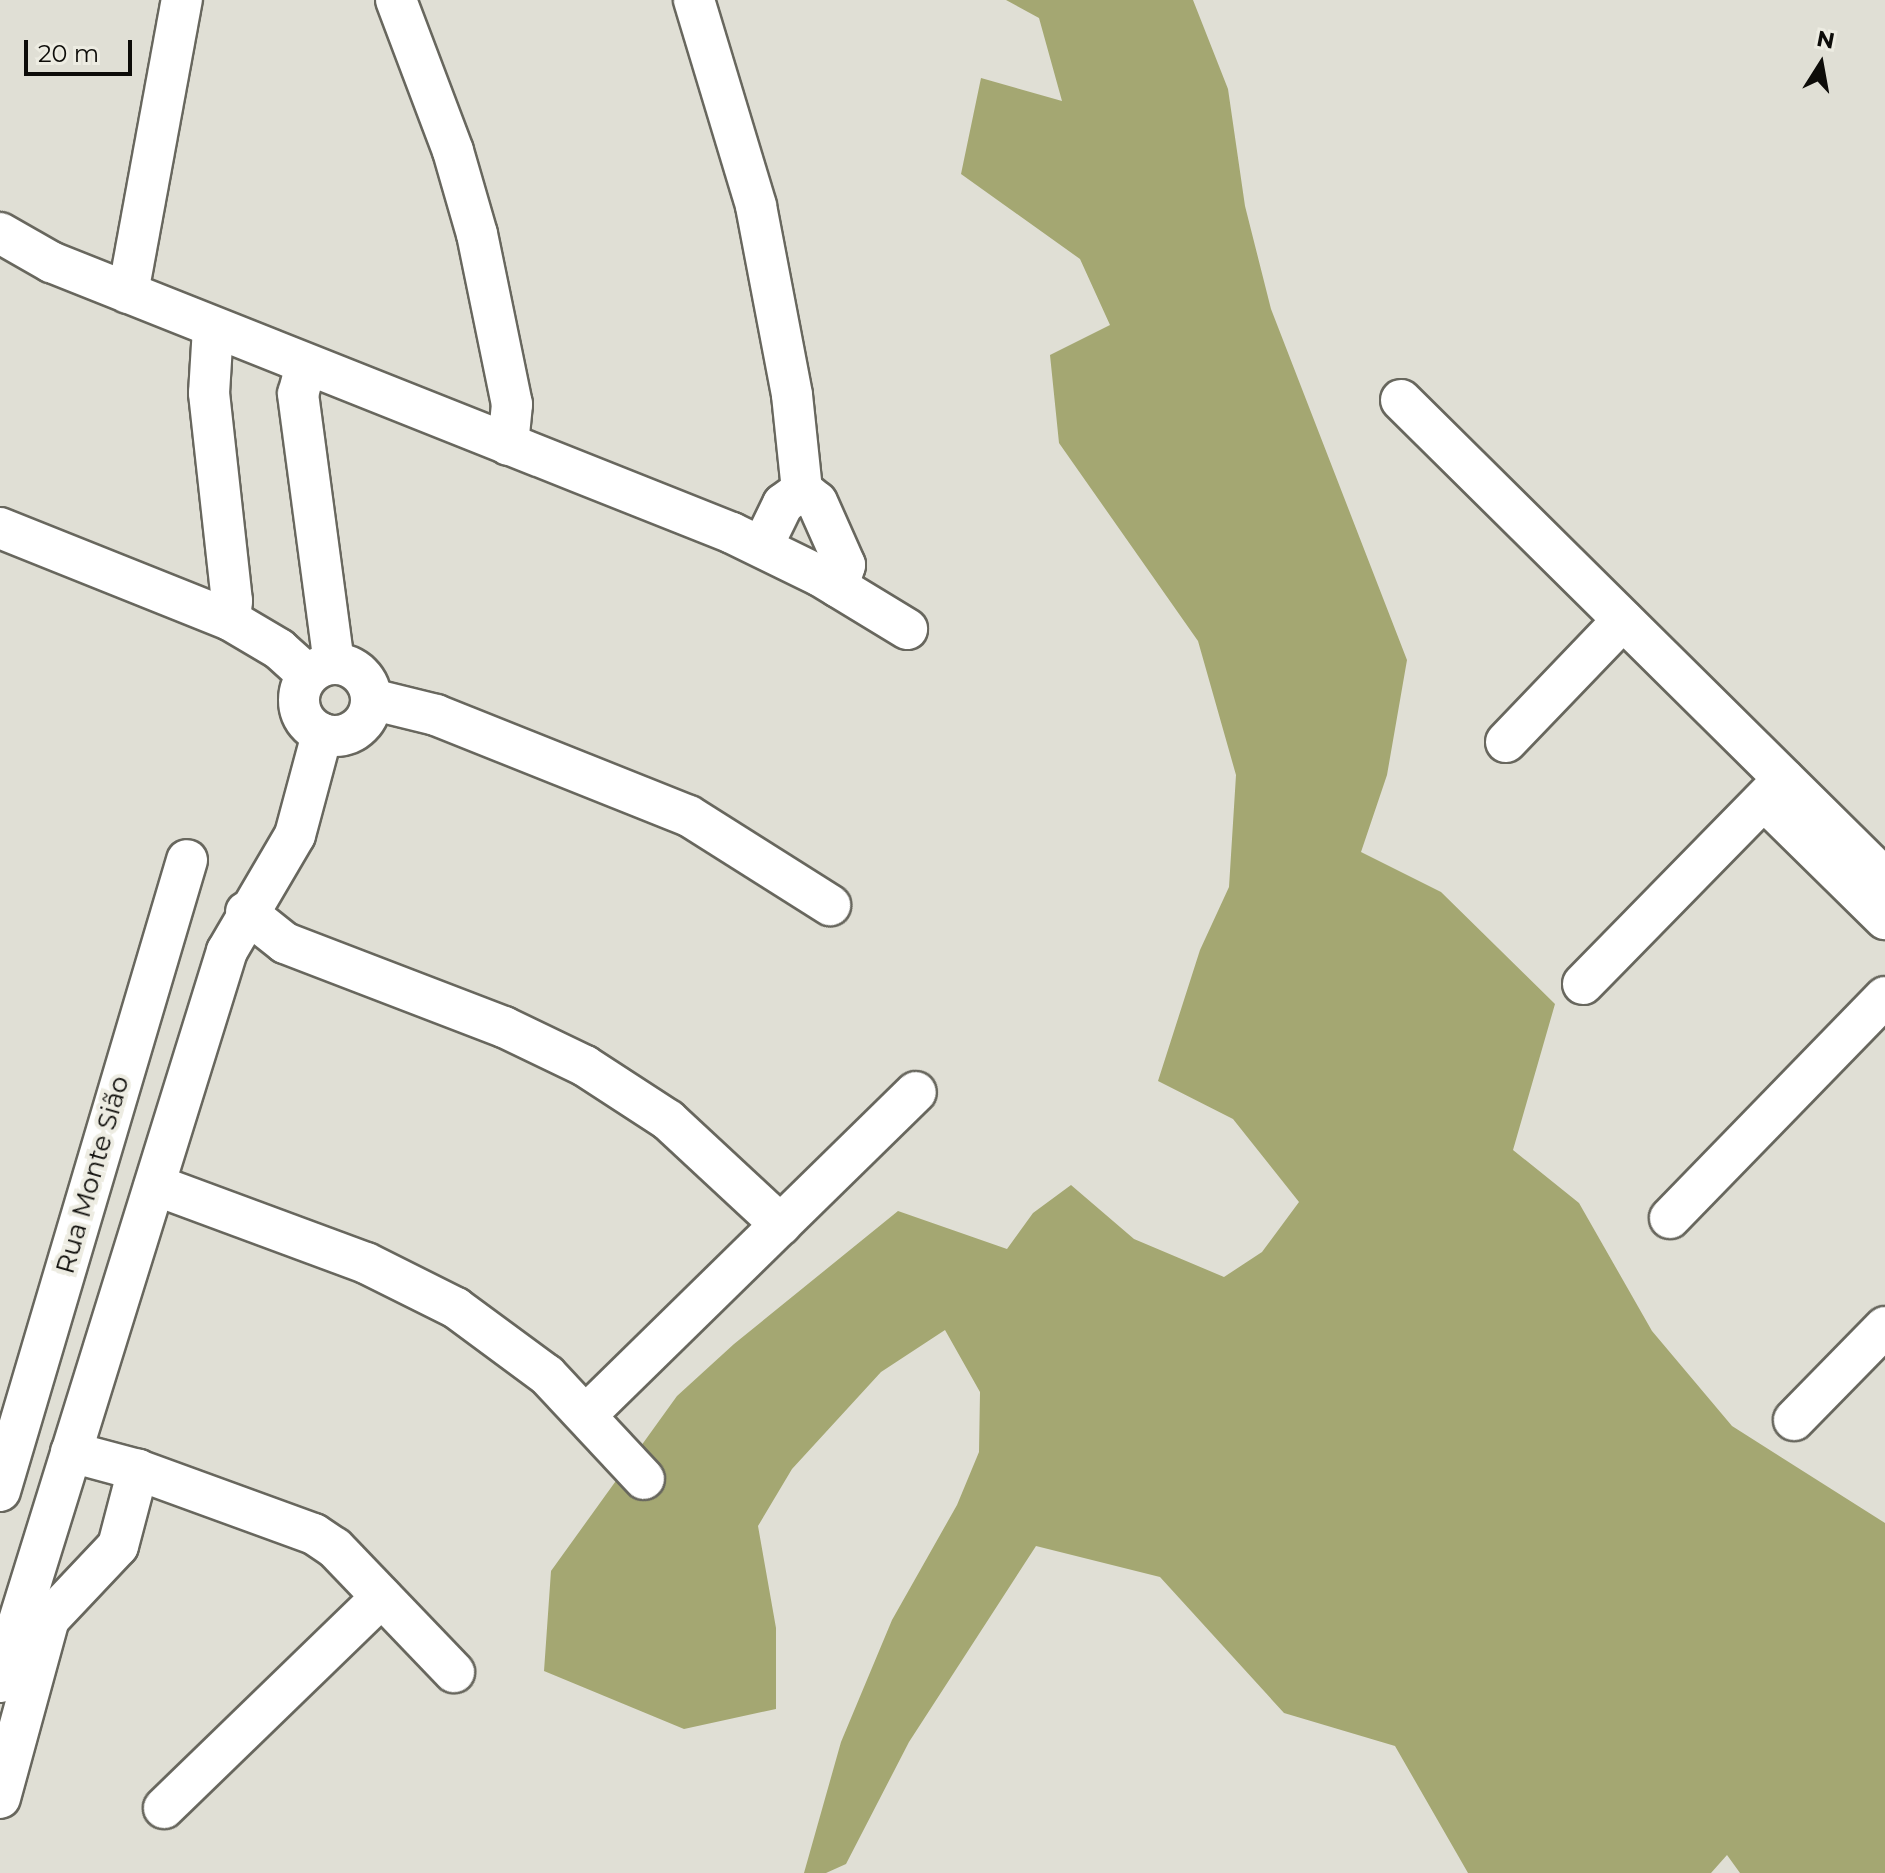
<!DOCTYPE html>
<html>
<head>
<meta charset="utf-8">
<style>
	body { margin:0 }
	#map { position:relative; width:1885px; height:1873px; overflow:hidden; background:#e0dfd5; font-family:Montserrat,sans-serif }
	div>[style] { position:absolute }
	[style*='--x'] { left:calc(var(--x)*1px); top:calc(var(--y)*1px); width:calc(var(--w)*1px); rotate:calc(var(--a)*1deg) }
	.forest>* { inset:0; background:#a4a772 }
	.roads { filter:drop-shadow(2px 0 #68675e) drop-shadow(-2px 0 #68675e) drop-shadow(0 2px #68675e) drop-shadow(0 -2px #68675e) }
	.minor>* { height:40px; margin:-20px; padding:0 20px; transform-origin:20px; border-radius:20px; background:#fff }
	.minor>.ring { margin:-20px; padding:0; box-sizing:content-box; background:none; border:40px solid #fff; border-radius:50% }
	span { translate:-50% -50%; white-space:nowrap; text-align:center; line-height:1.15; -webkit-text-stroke:8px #edece2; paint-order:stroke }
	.street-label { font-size:26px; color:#0d0c09 }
	.north { position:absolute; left:1781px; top:24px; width:80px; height:80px; -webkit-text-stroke:6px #edece2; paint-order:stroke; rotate:11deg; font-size:22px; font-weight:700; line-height:32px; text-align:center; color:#0d0c09 }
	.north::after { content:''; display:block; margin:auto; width:28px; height:36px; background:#0d0c09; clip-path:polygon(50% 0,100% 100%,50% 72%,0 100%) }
	.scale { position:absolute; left:24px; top:40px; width:108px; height:36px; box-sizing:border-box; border:4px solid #0d0c09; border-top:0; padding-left:10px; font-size:24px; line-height:28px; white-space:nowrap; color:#0d0c09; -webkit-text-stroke:6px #edece2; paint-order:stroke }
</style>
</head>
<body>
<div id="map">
	<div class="forest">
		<div style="clip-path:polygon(1006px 0,1193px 0,1228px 89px,1245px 206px,1271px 309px,1407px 660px,1387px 775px,1361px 852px,1441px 892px,1555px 1004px,1513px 1150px,1579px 1203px,1652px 1331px,1732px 1426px,1885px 1523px,1885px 1873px,1740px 1873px,1727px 1855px,1711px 1873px,1468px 1873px,1395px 1746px,1284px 1713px,1160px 1577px,1036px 1546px,909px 1742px,846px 1864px,826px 1873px,804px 1873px,841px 1742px,892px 1620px,957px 1505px,979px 1452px,980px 1392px,945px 1330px,881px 1372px,792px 1469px,758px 1526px,776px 1628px,776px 1709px,684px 1729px,544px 1671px,551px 1571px,677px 1396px,734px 1344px,898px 1211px,1007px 1249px,1033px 1213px,1071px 1185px,1134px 1239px,1224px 1277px,1262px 1252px,1299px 1202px,1233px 1119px,1158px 1081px,1200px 950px,1229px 887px,1236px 775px,1198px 641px,1059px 443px,1050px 355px,1110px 325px,1080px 259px,961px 174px,981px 78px,1062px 101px,1039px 18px)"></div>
	</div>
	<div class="roads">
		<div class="minor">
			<div style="--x:396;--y:0;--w:161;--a:69.3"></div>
			<div style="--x:453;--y:151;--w:86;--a:73.9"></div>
			<div style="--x:477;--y:234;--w:174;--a:78.4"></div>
			<div style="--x:512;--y:404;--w:41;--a:95.6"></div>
			<div style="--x:694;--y:0;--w:215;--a:73.2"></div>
			<div style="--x:756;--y:206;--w:192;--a:79.2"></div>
			<div style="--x:792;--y:395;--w:96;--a:84"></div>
			<div style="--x:0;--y:233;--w:59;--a:29.6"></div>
			<div style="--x:51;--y:262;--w:733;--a:21.7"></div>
			<div style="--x:732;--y:533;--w:98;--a:26"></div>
			<div style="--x:820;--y:576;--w:102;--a:31.3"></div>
			<div style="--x:128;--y:293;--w:298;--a:-79.6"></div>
			<div style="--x:213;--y:328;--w:65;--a:93.5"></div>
			<div style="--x:209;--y:393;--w:209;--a:83.7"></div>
			<div style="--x:232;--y:601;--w:19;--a:96"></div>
			<div style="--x:306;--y:365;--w:30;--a:105"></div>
			<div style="--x:298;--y:394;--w:272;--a:82.4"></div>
			<div style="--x:1401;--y:400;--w:681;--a:44.7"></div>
			<div style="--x:0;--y:528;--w:248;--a:21.8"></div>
			<div style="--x:230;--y:620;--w:57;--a:30.6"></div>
			<div style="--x:279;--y:649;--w:39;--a:42"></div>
			<div style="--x:762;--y:547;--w:48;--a:-64"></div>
			<div style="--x:783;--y:504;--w:24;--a:-36"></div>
			<div style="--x:802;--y:490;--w:19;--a:39"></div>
			<div style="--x:817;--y:502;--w:69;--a:66"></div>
			<div style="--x:845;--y:565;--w:23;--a:108"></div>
			<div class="ring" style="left:299px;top:664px;width:32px;height:32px"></div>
			<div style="--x:371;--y:699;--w:67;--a:13.8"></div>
			<div style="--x:436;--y:715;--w:272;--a:21.8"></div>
			<div style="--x:689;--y:816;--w:167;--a:32.3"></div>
			<div style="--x:1506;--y:742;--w:169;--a:-46.2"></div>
			<div style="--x:1764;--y:800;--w:170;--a:44.5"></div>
			<div style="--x:246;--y:912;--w:50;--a:38.5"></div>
			<div style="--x:285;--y:943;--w:235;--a:21"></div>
			<div style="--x:504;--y:1027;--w:90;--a:25.7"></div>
			<div style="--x:585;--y:1066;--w:99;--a:33"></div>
			<div style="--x:668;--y:1120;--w:154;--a:42.9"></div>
			<div style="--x:1583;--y:984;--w:287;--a:-45.6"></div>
			<div style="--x:155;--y:1185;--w:225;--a:20.3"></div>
			<div style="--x:366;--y:1263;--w:101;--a:26.6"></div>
			<div style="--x:456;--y:1308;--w:113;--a:36.4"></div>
			<div style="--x:547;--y:1375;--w:142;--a:47"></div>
			<div style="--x:1670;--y:1218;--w:308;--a:-45.8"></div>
			<div style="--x:587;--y:1414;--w:460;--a:-44.4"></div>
			<div style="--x:1794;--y:1420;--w:130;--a:-45.6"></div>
			<div style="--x:71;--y:1452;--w:69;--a:15"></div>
			<div style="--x:138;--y:1470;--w:187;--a:20"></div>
			<div style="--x:314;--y:1534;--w:25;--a:34"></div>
			<div style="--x:335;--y:1548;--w:172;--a:46.2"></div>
			<div style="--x:0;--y:1491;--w:658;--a:-73.49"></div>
			<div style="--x:0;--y:1682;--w:765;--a:-72.75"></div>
			<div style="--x:227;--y:951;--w:134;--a:-59.6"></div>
			<div style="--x:295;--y:835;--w:105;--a:-75"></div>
			<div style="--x:0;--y:1798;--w:186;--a:-74.7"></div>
			<div style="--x:49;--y:1619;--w:100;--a:-46.6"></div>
			<div style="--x:118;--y:1546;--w:79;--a:-75.3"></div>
			<div style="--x:164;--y:1808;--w:303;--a:-44.1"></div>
		</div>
	</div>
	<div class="street-label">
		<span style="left:93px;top:1175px;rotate:-74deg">Rua Monte Sião</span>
	</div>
	<div class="north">N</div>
	<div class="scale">20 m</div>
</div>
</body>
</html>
